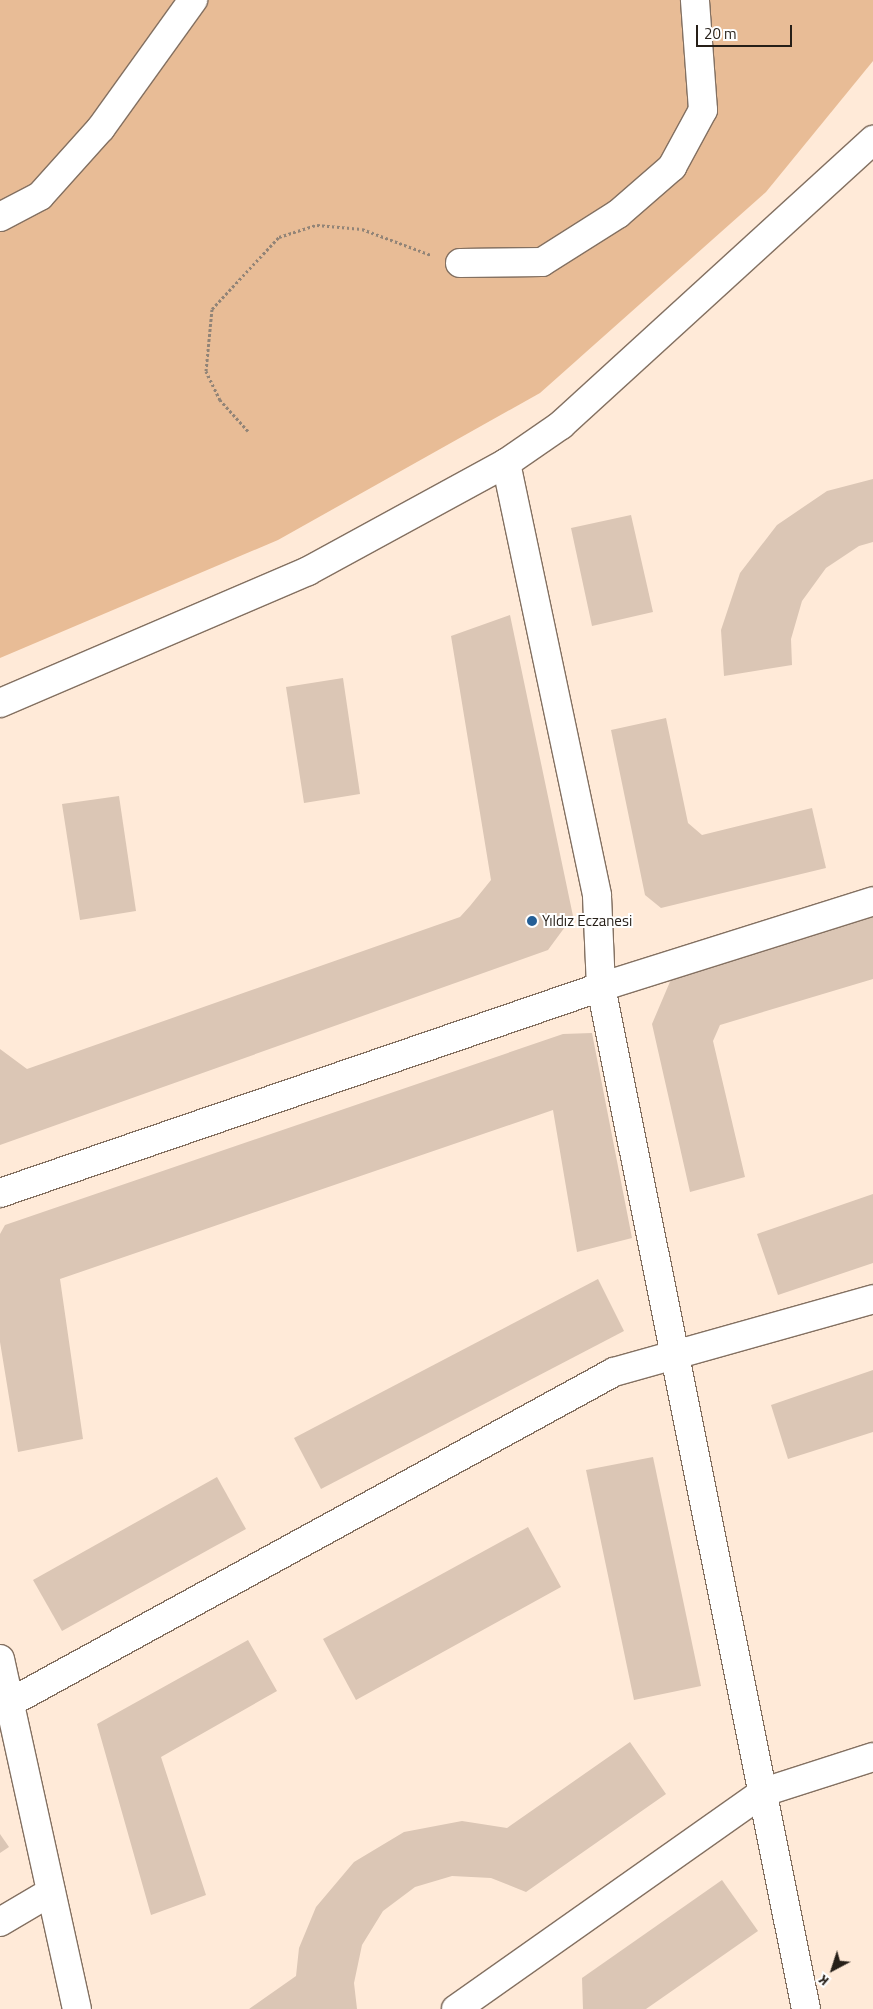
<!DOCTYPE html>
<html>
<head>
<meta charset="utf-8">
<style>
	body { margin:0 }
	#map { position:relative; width:873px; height:2009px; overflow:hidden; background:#ffead8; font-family:"Titillium Web",sans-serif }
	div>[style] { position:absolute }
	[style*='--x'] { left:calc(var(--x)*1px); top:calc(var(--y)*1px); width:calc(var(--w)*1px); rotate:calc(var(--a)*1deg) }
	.green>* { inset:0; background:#e8bc96 }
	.building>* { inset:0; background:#dbc6b5 }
	.path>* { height:3px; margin-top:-1.5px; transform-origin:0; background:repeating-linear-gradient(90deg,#928477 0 2.5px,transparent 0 5px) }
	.roads { filter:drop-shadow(1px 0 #837061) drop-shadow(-1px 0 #837061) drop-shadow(0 1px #837061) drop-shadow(0 -1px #837061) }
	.minor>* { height:28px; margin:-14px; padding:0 14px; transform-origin:14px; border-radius:14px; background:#fff }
	.dots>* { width:14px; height:14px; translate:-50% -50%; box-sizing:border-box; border:2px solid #fff; border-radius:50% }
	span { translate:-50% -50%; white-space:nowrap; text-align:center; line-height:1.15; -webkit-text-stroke:4px #fff; paint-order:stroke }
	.poi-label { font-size:15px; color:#261f18 }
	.left { translate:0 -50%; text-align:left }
	.north { position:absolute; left:808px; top:1944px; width:50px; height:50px; -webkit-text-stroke:4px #fff; paint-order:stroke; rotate:220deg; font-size:14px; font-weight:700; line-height:20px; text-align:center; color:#261f18 }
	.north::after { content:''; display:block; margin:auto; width:18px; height:22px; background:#261f18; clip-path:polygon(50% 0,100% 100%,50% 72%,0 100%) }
	.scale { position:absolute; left:696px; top:25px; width:96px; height:22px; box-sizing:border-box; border:2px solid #261f18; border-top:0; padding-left:6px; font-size:15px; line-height:18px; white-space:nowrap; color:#261f18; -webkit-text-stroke:4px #fff; paint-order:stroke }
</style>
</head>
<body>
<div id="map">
	<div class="green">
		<div style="clip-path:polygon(0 0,873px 0,873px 61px,766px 192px,540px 393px,278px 540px,0 658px)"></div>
	</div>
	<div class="building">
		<div style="clip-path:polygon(873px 479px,873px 542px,859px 546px,826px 568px,802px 601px,791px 639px,792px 665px,724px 676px,721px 630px,740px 573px,777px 525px,827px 491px)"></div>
		<div style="clip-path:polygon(631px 515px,653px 612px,592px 626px,571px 528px)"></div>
		<div style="clip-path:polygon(510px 615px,573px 916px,548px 950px,0 1145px,0 1049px,27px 1069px,460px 917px,470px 906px,491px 880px,451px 636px)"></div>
		<div style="clip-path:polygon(343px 678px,360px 794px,304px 803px,286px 687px)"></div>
		<div style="clip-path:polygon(666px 718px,688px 823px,702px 835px,812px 808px,826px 868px,661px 908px,645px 895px,611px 730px)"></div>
		<div style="clip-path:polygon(119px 796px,136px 911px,80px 920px,62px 804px)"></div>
		<div style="clip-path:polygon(873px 915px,873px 979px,720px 1025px,713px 1041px,745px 1177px,690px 1192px,652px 1024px,672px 977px)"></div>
		<div style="clip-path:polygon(592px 1033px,632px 1238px,577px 1252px,553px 1110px,60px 1279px,83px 1439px,18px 1452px,0 1342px,0 1234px,5px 1225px,563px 1034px)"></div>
		<div style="clip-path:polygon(873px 1194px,873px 1263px,778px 1295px,757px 1234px)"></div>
		<div style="clip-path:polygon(598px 1279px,624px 1331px,321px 1489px,294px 1438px)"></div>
		<div style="clip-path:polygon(873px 1370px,873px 1432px,788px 1459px,771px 1405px)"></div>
		<div style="clip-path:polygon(653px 1457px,701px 1686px,634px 1700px,586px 1470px)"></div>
		<div style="clip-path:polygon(217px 1477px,246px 1529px,62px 1631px,33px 1580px)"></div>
		<div style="clip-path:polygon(528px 1527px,561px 1587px,356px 1700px,323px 1639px)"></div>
		<div style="clip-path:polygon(248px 1640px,277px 1691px,161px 1757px,206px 1895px,151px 1915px,97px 1724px)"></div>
		<div style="clip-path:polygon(630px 1742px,666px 1794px,526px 1892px,491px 1878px,452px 1876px,415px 1887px,383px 1911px,362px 1945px,354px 1983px,357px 2009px,249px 2009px,296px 1976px,299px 1948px,316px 1907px,354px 1862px,404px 1832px,462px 1821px,507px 1828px)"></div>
		<div style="clip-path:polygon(0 1834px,9px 1847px,0 1853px)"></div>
		<div style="clip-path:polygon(722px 1880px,758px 1931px,646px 2009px,583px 2009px,582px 1978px)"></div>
	</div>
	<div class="path">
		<div style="--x:248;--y:431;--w:42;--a:-132.1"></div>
		<div style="--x:220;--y:400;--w:32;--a:-116"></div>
		<div style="--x:206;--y:371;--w:62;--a:-84.5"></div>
		<div style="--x:212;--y:309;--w:98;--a:-47.1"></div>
		<div style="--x:279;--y:237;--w:40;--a:-18"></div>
		<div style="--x:317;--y:225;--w:45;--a:5.1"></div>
		<div style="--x:362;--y:229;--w:74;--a:20.6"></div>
	</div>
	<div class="roads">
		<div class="minor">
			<div style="--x:0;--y:217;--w:45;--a:-27.7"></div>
			<div style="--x:40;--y:196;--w:91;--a:-48.1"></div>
			<div style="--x:101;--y:128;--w:158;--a:-54.3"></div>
			<div style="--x:460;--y:263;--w:82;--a:-0.7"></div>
			<div style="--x:542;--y:262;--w:90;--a:-32.3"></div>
			<div style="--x:618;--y:214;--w:72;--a:-41"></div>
			<div style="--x:672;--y:167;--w:65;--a:-61.5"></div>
			<div style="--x:703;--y:110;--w:110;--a:-94.2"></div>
			<div style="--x:506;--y:463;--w:442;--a:78.1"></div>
			<div style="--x:597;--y:896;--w:91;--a:87.5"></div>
			<div style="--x:601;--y:987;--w:1042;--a:78.66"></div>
			<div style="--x:0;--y:703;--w:335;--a:-23.2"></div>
			<div style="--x:308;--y:571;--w:226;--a:-28.6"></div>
			<div style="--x:506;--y:463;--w:67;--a:-34.6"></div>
			<div style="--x:561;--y:425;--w:423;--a:-42.4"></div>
			<div style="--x:0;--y:1193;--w:635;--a:-18.92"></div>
			<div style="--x:601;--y:987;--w:285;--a:-17.5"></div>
			<div style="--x:0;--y:1659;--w:358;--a:77.6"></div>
			<div style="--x:0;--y:1708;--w:700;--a:-28.69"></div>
			<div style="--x:614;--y:1372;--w:269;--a:-15.7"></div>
			<div style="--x:0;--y:1922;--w:59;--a:-30.5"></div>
			<div style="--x:456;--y:2009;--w:377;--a:-35.2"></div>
			<div style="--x:764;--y:1792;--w:114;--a:-17.8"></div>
		</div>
	</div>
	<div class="dots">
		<div style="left:532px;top:921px;background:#255f96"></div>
	</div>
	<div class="poi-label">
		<span class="left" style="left:542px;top:921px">Yıldız Eczanesi</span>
	</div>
	<div class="north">K</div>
	<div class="scale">20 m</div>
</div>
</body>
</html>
